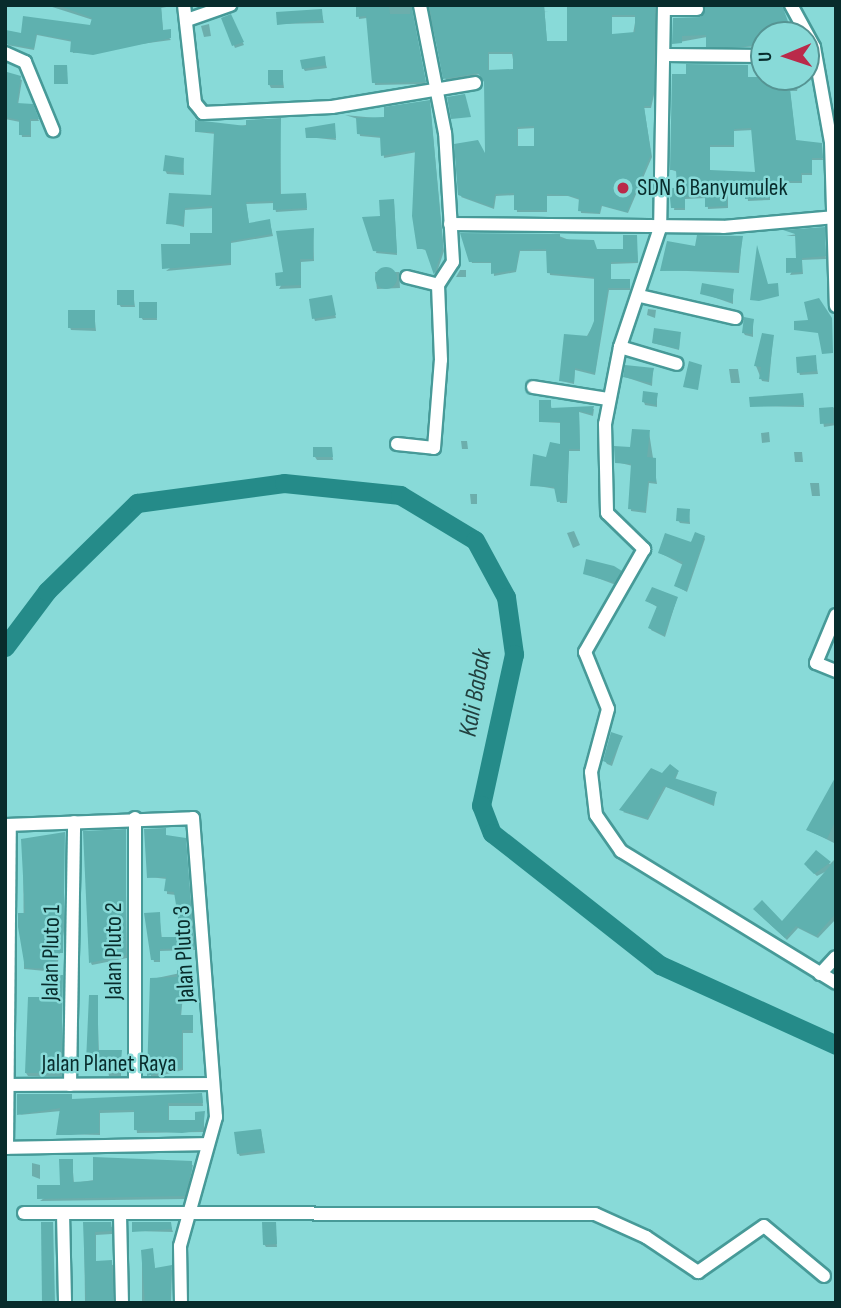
<!DOCTYPE html>
<html>
<head>
<meta charset="utf-8">
<style>
	body { margin:0 }
	#map { position:relative; width:841px; height:1308px; overflow:hidden; background:#88dad8; font-family:"Sofia Sans Condensed",sans-serif }
	div>[style] { position:absolute }
	[style*='--x'] { left:calc(var(--x)*1px); top:calc(var(--y)*1px); width:calc(var(--w)*1px); rotate:calc(var(--a)*1deg) }
	.shadow>* { inset:0; background:#0003 }
	.river>* { height:19px; margin:-9.5px; padding:0 9.5px; transform-origin:9.5px; border-radius:9.5px; background:#258b89 }
	.building>* { inset:0; background:#5fb1af }
	.round { border-radius:50% }
	.roads { filter:drop-shadow(2px 0 #479a98) drop-shadow(-2px 0 #479a98) drop-shadow(0 2px #479a98) drop-shadow(0 -2px #479a98) }
	.street>* { height:12px; margin:-6px; padding:0 6px; transform-origin:6px; border-radius:6px; background:#fff }
	.dots>* { width:19px; height:19px; translate:-50% -50%; box-sizing:border-box; border:4px solid #88dad8; border-radius:50% }
	span { translate:-50% -50%; white-space:nowrap; text-align:center; line-height:1.15; -webkit-text-stroke:5px #88dad8; paint-order:stroke }
	.poi-label { font-size:24px; color:#082c2c }
	.left { translate:0 -50%; text-align:left }
	.street-label { font-size:24px; color:#082c2c }
	.water-label { font-size:26px; color:#22403f; font-style:italic }
	.frame { position:absolute; inset:0; border:7px solid #082c2c; pointer-events:none }
	.north { position:absolute; left:750px; top:21px; width:70px; height:70px; box-sizing:border-box; background:#88dad8; border:2px solid #559493; border-radius:50%; rotate:268deg; font-size:19px; font-weight:700; line-height:28px; text-align:center; color:#082c2c }
	.north::after { content:''; display:block; margin:auto; width:24px; height:32px; background:#ba2a4a; clip-path:polygon(50% 0,100% 100%,50% 72%,0 100%) }
</style>
</head>
<body>
<div id="map">
	<div class="shadow">
		<div style="clip-path:polygon(46px 5px,177px 5px,161px 8px,163px 31px,171px 40px,73px 53px,73px 42px,37px 35px,34px 50px,7px 45px,22px 35px,92px 27px,93px 20px)"></div>
		<div style="clip-path:polygon(357px 5px,417px 5px,412px 9px,426px 84px,375px 85px,367px 18px,359px 19px)"></div>
		<div style="clip-path:polygon(evenodd,427px 5px,544px 5px,547px 43px,569px 43px,568px 5px,657px 5px,654px 95px,651px 108px,644px 108px,652px 157px,628px 213px,602px 206px,600px 214px,581px 213px,580px 200px,568px 196px,547px 196px,547px 212px,517px 212px,516px 195px,496px 196px,494px 209px,461px 197px,487px 159px,485px 81px,481px 74px,446px 81px,427px 5px,612px 17px,636px 17px,633px 34px,612px 35px,612px 17px,427px 5px,489px 54px,512px 54px,515px 71px,489px 71px,489px 54px,427px 5px,536px 128px,536px 147px,518px 148px,518px 129px,536px 128px)"></div>
		<div style="clip-path:polygon(781px 5px,791px 35px,764px 35px,764px 46px,709px 49px,707px 37px,674px 43px,674px 19px,703px 18px,705px 5px)"></div>
		<div style="clip-path:polygon(321px 11px,324px 23px,279px 24px)"></div>
		<div style="clip-path:polygon(230px 16px,244px 45px,235px 48px,223px 19px)"></div>
		<div style="clip-path:polygon(209px 24px,211px 36px,204px 37px,201px 26px)"></div>
		<div style="clip-path:polygon(324px 58px,327px 68px,305px 71px,303px 68px)"></div>
		<div style="clip-path:polygon(evenodd,747px 66px,748px 79px,800px 77px,797px 91px,790px 91px,796px 142px,821px 145px,823px 160px,812px 160px,812px 175px,802px 175px,802px 183px,770px 183px,770px 200px,748px 201px,747px 191px,728px 191px,728px 208px,708px 209px,707px 198px,685px 199px,685px 210px,674px 210px,678px 172px,672px 170px,747px 66px,753px 130px,757px 173px,710px 172px,710px 147px,734px 147px,734px 131px,753px 130px)"></div>
		<div style="clip-path:polygon(282px 72px,284px 88px,271px 88px,269px 84px)"></div>
		<div style="clip-path:polygon(8px 74px,22px 80px,18px 105px,33px 108px,39px 121px,31px 121px,31px 137px,22px 137px,20px 122px,5px 119px)"></div>
		<div style="clip-path:polygon(430px 104px,444px 251px,436px 275px,428px 251px,419px 248px,417px 152px,384px 158px,382px 138px,360px 136px,358px 119px,345px 115px,386px 119px)"></div>
		<div style="clip-path:polygon(280px 120px,281px 196px,306px 197px,307px 210px,276px 212px,274px 203px,246px 204px,249px 224px,270px 223px,273px 236px,231px 243px,231px 265px,166px 271px,214px 235px,214px 208px,185px 210px,184px 227px,168px 223px,171px 195px,213px 196px,216px 134px,197px 132px)"></div>
		<div style="clip-path:polygon(334px 125px,336px 140px,307px 137px)"></div>
		<div style="clip-path:polygon(183px 159px,184px 175px,167px 174px,165px 170px)"></div>
		<div style="clip-path:polygon(394px 203px,397px 255px,376px 253px,382px 218px)"></div>
		<div style="clip-path:polygon(824px 229px,826px 259px,802px 260px,803px 274px,790px 275px,798px 260px,797px 236px,786px 236px)"></div>
		<div style="clip-path:polygon(313px 230px,314px 261px,301px 262px,301px 288px,279px 289px)"></div>
		<div style="clip-path:polygon(462px 235px,559px 236px,597px 251px,625px 251px,636px 237px,638px 263px,611px 264px,611px 281px,630px 283px,630px 290px,609px 290px,595px 375px,575px 370px,574px 384px,561px 381px,595px 322px,596px 279px,550px 275px,548px 251px,520px 251px,516px 272px,494px 276px,493px 263px,472px 263px)"></div>
		<div style="clip-path:polygon(742px 237px,739px 273px,662px 270px,696px 248px)"></div>
		<div style="clip-path:polygon(460px 270px,466px 270px,466px 277px,456px 277px)"></div>
		<div style="clip-path:polygon(375px 272px,399px 272px,400px 288px,377px 289px)"></div>
		<div style="clip-path:polygon(733px 290px,733px 304px,702px 293px)"></div>
		<div style="clip-path:polygon(133px 292px,135px 307px,121px 307px,119px 304px)"></div>
		<div style="clip-path:polygon(331px 297px,336px 318px,315px 321px,314px 318px)"></div>
		<div style="clip-path:polygon(156px 304px,157px 320px,143px 320px,141px 317px)"></div>
		<div style="clip-path:polygon(648px 309px,656px 310px,655px 318px,647px 315px)"></div>
		<div style="clip-path:polygon(94px 312px,96px 331px,71px 330px,70px 327px)"></div>
		<div style="clip-path:polygon(753px 321px,753px 337px,745px 335px,743px 332px)"></div>
		<div style="clip-path:polygon(680px 334px,679px 350px,653px 343px)"></div>
		<div style="clip-path:polygon(773px 337px,769px 382px,762px 381px,756px 366px)"></div>
		<div style="clip-path:polygon(815px 357px,818px 374px,800px 375px,799px 372px)"></div>
		<div style="clip-path:polygon(729px 369px,738px 369px,740px 383px,731px 383px)"></div>
		<div style="clip-path:polygon(653px 370px,652px 386px,625px 377px)"></div>
		<div style="clip-path:polygon(657px 395px,657px 407px,645px 405px,644px 402px)"></div>
		<div style="clip-path:polygon(803px 397px,804px 407px,752px 406px)"></div>
		<div style="clip-path:polygon(550px 402px,552px 410px,594px 409px,593px 416px,579px 412px,580px 451px,569px 451px,567px 503px,560px 503px,556px 489px,532px 485px,562px 446px,562px 423px,541px 422px)"></div>
		<div style="clip-path:polygon(836px 407px,836px 425px,824px 427px,821px 410px)"></div>
		<div style="clip-path:polygon(649px 432px,657px 484px,649px 483px,646px 513px,631px 511px,633px 466px,616px 462px)"></div>
		<div style="clip-path:polygon(761px 433px,769px 432px,770px 442px,762px 443px)"></div>
		<div style="clip-path:polygon(461px 441px,467px 441px,468px 449px,462px 449px)"></div>
		<div style="clip-path:polygon(331px 448px,333px 460px,317px 460px,315px 457px)"></div>
		<div style="clip-path:polygon(794px 452px,802px 452px,803px 462px,795px 462px)"></div>
		<div style="clip-path:polygon(810px 483px,819px 483px,820px 496px,812px 496px)"></div>
		<div style="clip-path:polygon(470px 494px,477px 494px,477px 504px,471px 504px)"></div>
		<div style="clip-path:polygon(689px 511px,690px 524px,680px 523px,678px 520px)"></div>
		<div style="clip-path:polygon(574px 531px,580px 545px,573px 548px,567px 533px)"></div>
		<div style="clip-path:polygon(704px 537px,705px 539px,687px 592px,676px 586px,685px 566px,660px 553px)"></div>
		<div style="clip-path:polygon(620px 572px,616px 585px,584px 573px)"></div>
		<div style="clip-path:polygon(677px 598px,665px 637px,651px 630px,659px 608px,647px 601px)"></div>
		<div style="clip-path:polygon(622px 737px,612px 766px,607px 764px,605px 761px)"></div>
		<div style="clip-path:polygon(663px 775px,678px 773px,675px 780px,716px 793px,714px 806px,666px 787px,648px 820px,623px 812px)"></div>
		<div style="clip-path:polygon(836px 791px,836px 844px,808px 830px)"></div>
		<div style="clip-path:polygon(165px 830px,166px 837px,186px 843px,195px 950px,160px 951px,160px 962px,154px 962px,146px 915px,159px 914px,162px 939px,183px 938px,176px 895px,167px 894px,167px 879px,149px 877px)"></div>
		<div style="clip-path:polygon(125px 831px,127px 958px,92px 965px,91px 963px)"></div>
		<div style="clip-path:polygon(64px 833px,64px 931px,56px 972px,24px 969px,23px 841px)"></div>
		<div style="clip-path:polygon(816px 853px,830px 864px,836px 858px,836px 919px,818px 938px,798px 928px,787px 940px,757px 912px,782px 923px,827px 871px,817px 876px,807px 867px)"></div>
		<div style="clip-path:polygon(185px 972px,181px 1017px,192px 1017px,193px 1033px,183px 1033px,183px 1070px,151px 1078px,152px 979px)"></div>
		<div style="clip-path:polygon(62px 976px,62px 1076px,28px 1076px,26px 1073px)"></div>
		<div style="clip-path:polygon(97px 996px,99px 1052px,121px 1052px,121px 1076px,109px 1076px,107px 1064px,88px 1061px)"></div>
		<div style="clip-path:polygon(202px 1095px,203px 1106px,169px 1106px,169px 1122px,196px 1122px,204px 1113px,204px 1132px,137px 1133px,135px 1112px,100px 1113px,100px 1135px,59px 1134px,61px 1111px,19px 1115px,71px 1096px,73px 1101px)"></div>
		<div style="clip-path:polygon(261px 1130px,265px 1153px,240px 1156px,238px 1153px)"></div>
		<div style="clip-path:polygon(72px 1161px,74px 1183px,193px 1165px,186px 1199px,40px 1201px,61px 1186px)"></div>
		<div style="clip-path:polygon(32px 1163px,40px 1165px,40px 1179px,32px 1176px)"></div>
		<div style="clip-path:polygon(84px 1224px,112px 1227px,112px 1234px,96px 1235px,96px 1263px,113px 1265px,114px 1303px,85px 1303px)"></div>
		<div style="clip-path:polygon(170px 1224px,173px 1232px,134px 1231px)"></div>
		<div style="clip-path:polygon(275px 1224px,277px 1247px,266px 1247px,264px 1244px)"></div>
		<div style="clip-path:polygon(142px 1251px,153px 1253px,155px 1270px,172px 1270px,171px 1303px,142px 1303px)"></div>
	</div>
	<div class="river">
		<div style="--x:5;--y:647;--w:70;--a:-53.1"></div>
		<div style="--x:47;--y:591;--w:126;--a:-44.4"></div>
		<div style="--x:137;--y:503;--w:148;--a:-7.7"></div>
		<div style="--x:284;--y:483;--w:117;--a:5.9"></div>
		<div style="--x:400;--y:495;--w:87;--a:31"></div>
		<div style="--x:475;--y:540;--w:65;--a:61.5"></div>
		<div style="--x:506;--y:597;--w:58;--a:82"></div>
		<div style="--x:514;--y:654;--w:155;--a:102.3"></div>
		<div style="--x:481;--y:805;--w:30;--a:69"></div>
		<div style="--x:492;--y:833;--w:214;--a:38.2"></div>
		<div style="--x:660;--y:965;--w:193;--a:24.4"></div>
	</div>
	<div class="building">
		<div style="clip-path:polygon(57px 5px,161px 5px,163px 30px,171px 29px,171px 38px,93px 55px,70px 52px,71px 40px,36px 34px,34px 48px,5px 44px,6px 30px,21px 33px,23px 16px,90px 25px,92px 18px)"></div>
		<div style="clip-path:polygon(356px 5px,389px 5px,390px 14px,410px 14px,411px 5px,426px 82px,372px 83px,366px 16px,356px 17px)"></div>
		<div style="clip-path:polygon(evenodd,429px 5px,544px 5px,547px 41px,567px 41px,567px 5px,655px 5px,654px 92px,650px 106px,644px 106px,651px 154px,627px 212px,601px 205px,599px 213px,578px 211px,579px 198px,566px 195px,547px 194px,547px 210px,514px 210px,514px 193px,495px 194px,493px 207px,458px 195px,454px 144px,478px 140px,485px 153px,484px 82px,478px 73px,443px 79px,429px 5px,612px 15px,635px 15px,635px 32px,612px 34px,612px 15px,429px 5px,488px 52px,513px 52px,513px 69px,488px 70px,488px 52px,429px 5px,534px 126px,534px 146px,517px 146px,517px 127px,534px 126px)"></div>
		<div style="clip-path:polygon(705px 5px,782px 5px,793px 35px,761px 35px,762px 44px,740px 47px,706px 47px,706px 35px,682px 36px,682px 43px,672px 44px,673px 18px,701px 17px)"></div>
		<div style="clip-path:polygon(322px 9px,323px 20px,277px 25px,276px 12px)"></div>
		<div style="clip-path:polygon(231px 14px,244px 42px,232px 46px,221px 18px)"></div>
		<div style="clip-path:polygon(325px 56px,326px 65px,302px 69px,300px 60px)"></div>
		<div style="clip-path:polygon(evenodd,686px 64px,748px 65px,748px 77px,796px 77px,796px 89px,790px 89px,796px 140px,822px 143px,823px 158px,812px 158px,812px 173px,801px 173px,801px 181px,769px 181px,770px 198px,745px 199px,745px 189px,727px 189px,727px 206px,705px 207px,705px 196px,685px 197px,685px 208px,671px 208px,669px 188px,677px 188px,676px 170px,670px 170px,672px 74px,686px 74px,686px 64px,751px 128px,755px 172px,710px 170px,710px 145px,734px 145px,734px 129px,751px 128px)"></div>
		<div style="clip-path:polygon(54px 65px,67px 65px,68px 84px,54px 84px)"></div>
		<div style="clip-path:polygon(268px 70px,283px 70px,283px 85px,268px 85px)"></div>
		<div style="clip-path:polygon(7px 72px,21px 76px,17px 103px,33px 104px,39px 119px,30px 119px,30px 135px,19px 135px,19px 120px,5px 117px)"></div>
		<div style="clip-path:polygon(465px 94px,471px 117px,451px 119px,447px 97px)"></div>
		<div style="clip-path:polygon(430px 100px,443px 247px,434px 275px,425px 249px,417px 249px,412px 216px,415px 150px,381px 156px,380px 136px,357px 134px,356px 118px,384px 117px,384px 107px)"></div>
		<div style="clip-path:polygon(281px 118px,280px 194px,306px 193px,307px 208px,273px 210px,273px 201px,246px 202px,249px 223px,270px 219px,272px 234px,231px 241px,231px 263px,162px 269px,161px 244px,190px 244px,190px 233px,212px 233px,212px 206px,185px 208px,183px 225px,166px 224px,169px 193px,211px 195px,214px 132px,195px 132px,195px 120px,246px 126px,246px 120px)"></div>
		<div style="clip-path:polygon(335px 123px,336px 138px,306px 138px,305px 128px)"></div>
		<div style="clip-path:polygon(165px 155px,184px 158px,183px 173px,163px 171px)"></div>
		<div style="clip-path:polygon(394px 199px,397px 253px,373px 251px,362px 217px,380px 216px,379px 200px)"></div>
		<div style="clip-path:polygon(825px 227px,826px 256px,802px 258px,802px 272px,786px 273px,786px 258px,796px 258px,795px 234px,783px 230px)"></div>
		<div style="clip-path:polygon(314px 228px,313px 259px,300px 259px,301px 285px,276px 286px,275px 273px,283px 272px,276px 231px)"></div>
		<div style="clip-path:polygon(460px 233px,560px 234px,560px 239px,594px 240px,597px 249px,623px 249px,623px 235px,637px 235px,638px 262px,611px 262px,611px 279px,630px 279px,630px 288px,608px 288px,595px 373px,575px 368px,574px 382px,559px 381px,564px 334px,588px 336px,594px 321px,594px 277px,547px 273px,546px 249px,519px 250px,516px 270px,491px 274px,491px 262px,469px 262px)"></div>
		<div style="clip-path:polygon(697px 235px,743px 236px,738px 270px,660px 271px,667px 241px,695px 246px)"></div>
		<div style="clip-path:polygon(757px 245px,768px 284px,778px 283px,779px 296px,759px 301px,750px 300px)"></div>
		<div class="round" style="left:375px;top:267px;width:22px;height:22px"></div>
		<div style="clip-path:polygon(702px 283px,734px 289px,732px 302px,700px 294px)"></div>
		<div style="clip-path:polygon(117px 290px,134px 290px,134px 305px,117px 305px)"></div>
		<div style="clip-path:polygon(332px 295px,336px 315px,312px 319px,309px 299px)"></div>
		<div style="clip-path:polygon(819px 298px,832px 318px,833px 353px,822px 354px,818px 333px,794px 330px,794px 321px,808px 320px,804px 302px)"></div>
		<div style="clip-path:polygon(139px 302px,157px 302px,157px 318px,139px 318px)"></div>
		<div style="clip-path:polygon(68px 310px,95px 310px,95px 328px,68px 328px)"></div>
		<div style="clip-path:polygon(744px 317px,754px 319px,752px 334px,742px 333px)"></div>
		<div style="clip-path:polygon(654px 328px,681px 332px,679px 349px,652px 343px)"></div>
		<div style="clip-path:polygon(762px 333px,774px 335px,768px 380px,759px 379px,761px 367px,754px 366px)"></div>
		<div style="clip-path:polygon(816px 355px,817px 371px,797px 373px,796px 357px)"></div>
		<div style="clip-path:polygon(689px 361px,702px 365px,698px 390px,683px 387px)"></div>
		<div style="clip-path:polygon(625px 365px,654px 368px,651px 383px,623px 377px)"></div>
		<div style="clip-path:polygon(643px 391px,658px 393px,656px 405px,642px 402px)"></div>
		<div style="clip-path:polygon(803px 393px,804px 405px,750px 407px,749px 397px)"></div>
		<div style="clip-path:polygon(539px 400px,551px 400px,551px 408px,594px 406px,592px 414px,579px 411px,580px 449px,569px 449px,567px 501px,557px 502px,554px 487px,530px 486px,533px 454px,546px 457px,550px 442px,560px 444px,560px 422px,539px 422px)"></div>
		<div style="clip-path:polygon(833px 407px,834px 423px,820px 424px,819px 408px)"></div>
		<div style="clip-path:polygon(632px 429px,650px 430px,647px 457px,656px 458px,656px 482px,648px 481px,645px 511px,628px 509px,631px 464px,615px 463px,614px 446px,630px 447px)"></div>
		<div style="clip-path:polygon(313px 447px,332px 447px,333px 457px,313px 457px)"></div>
		<div style="clip-path:polygon(677px 508px,690px 509px,689px 522px,676px 521px)"></div>
		<div style="clip-path:polygon(695px 532px,705px 536px,686px 591px,674px 586px,683px 562px,658px 553px,665px 533px,691px 542px)"></div>
		<div style="clip-path:polygon(586px 559px,614px 566px,622px 571px,615px 583px,583px 574px)"></div>
		<div style="clip-path:polygon(652px 587px,678px 597px,664px 635px,648px 628px,657px 606px,645px 601px)"></div>
		<div style="clip-path:polygon(611px 732px,623px 736px,610px 764px,603px 761px)"></div>
		<div style="clip-path:polygon(670px 764px,679px 771px,674px 778px,717px 792px,713px 804px,664px 786px,647px 818px,619px 810px,651px 768px,662px 773px)"></div>
		<div style="clip-path:polygon(836px 776px,836px 819px,827px 839px,806px 830px)"></div>
		<div style="clip-path:polygon(166px 828px,166px 835px,186px 838px,194px 948px,160px 949px,160px 960px,151px 960px,144px 913px,160px 912px,161px 937px,181px 937px,174px 892px,164px 891px,166px 877px,147px 878px,144px 829px)"></div>
		<div style="clip-path:polygon(126px 829px,126px 955px,89px 963px,83px 831px)"></div>
		<div style="clip-path:polygon(65px 832px,63px 953px,56px 953px,55px 969px,25px 968px,18px 927px,18px 913px,25px 913px,21px 839px)"></div>
		<div style="clip-path:polygon(816px 850px,831px 862px,814px 874px,804px 864px)"></div>
		<div style="clip-path:polygon(836px 859px,836px 913px,816px 936px,796px 926px,785px 938px,753px 909px,762px 900px,782px 921px)"></div>
		<div style="clip-path:polygon(177px 970px,186px 970px,180px 1015px,193px 1015px,193px 1030px,182px 1030px,182px 1068px,147px 1076px,150px 978px,177px 977px)"></div>
		<div style="clip-path:polygon(55px 975px,63px 975px,61px 1073px,25px 1073px,28px 997px,55px 997px)"></div>
		<div style="clip-path:polygon(89px 995px,98px 995px,98px 1050px,122px 1050px,120px 1073px,106px 1073px,106px 1061px,86px 1062px)"></div>
		<div style="clip-path:polygon(202px 1093px,203px 1103px,168px 1103px,168px 1120px,195px 1120px,195px 1112px,205px 1111px,203px 1130px,182px 1133px,134px 1130px,134px 1110px,99px 1110px,99px 1133px,71px 1135px,56px 1135px,60px 1108px,17px 1115px,17px 1094px,72px 1094px,72px 1099px)"></div>
		<div style="clip-path:polygon(261px 1129px,264px 1150px,237px 1154px,234px 1132px)"></div>
		<div style="clip-path:polygon(93px 1157px,192px 1161px,192px 1169px,185px 1196px,37px 1199px,37px 1185px,60px 1185px,59px 1159px,73px 1159px,73px 1182px,93px 1181px)"></div>
		<div style="clip-path:polygon(41px 1222px,53px 1222px,55px 1303px,42px 1303px)"></div>
		<div style="clip-path:polygon(83px 1222px,111px 1222px,112px 1231px,95px 1232px,96px 1261px,112px 1260px,113px 1303px,86px 1303px)"></div>
		<div style="clip-path:polygon(132px 1222px,171px 1222px,172px 1229px,132px 1232px)"></div>
		<div style="clip-path:polygon(262px 1222px,276px 1222px,277px 1244px,263px 1245px)"></div>
		<div style="clip-path:polygon(153px 1248px,155px 1268px,172px 1265px,170px 1303px,145px 1303px,141px 1250px)"></div>
	</div>
	<div class="roads">
		<div class="street">
			<div style="--x:184;--y:5;--w:99;--a:83.6"></div>
			<div style="--x:195;--y:103;--w:13;--a:51"></div>
			<div style="--x:203;--y:113;--w:129;--a:-2.7"></div>
			<div style="--x:332;--y:107;--w:145;--a:-9.5"></div>
			<div style="--x:664;--y:5;--w:223;--a:91"></div>
			<div style="--x:660;--y:228;--w:126;--a:108.6"></div>
			<div style="--x:620;--y:347;--w:78;--a:101"></div>
			<div style="--x:605;--y:424;--w:89;--a:88.7"></div>
			<div style="--x:607;--y:513;--w:52;--a:44.2"></div>
			<div style="--x:644;--y:549;--w:119;--a:119.8"></div>
			<div style="--x:585;--y:652;--w:61;--a:68"></div>
			<div style="--x:608;--y:709;--w:65;--a:105.1"></div>
			<div style="--x:591;--y:772;--w:43;--a:83.4"></div>
			<div style="--x:596;--y:815;--w:44;--a:55.2"></div>
			<div style="--x:621;--y:851;--w:252;--a:31.5"></div>
			<div style="--x:791;--y:5;--w:48;--a:61.3"></div>
			<div style="--x:814;--y:47;--w:97;--a:79.9"></div>
			<div style="--x:831;--y:142;--w:164;--a:88.3"></div>
			<div style="--x:665;--y:9;--w:32;--a:0"></div>
			<div style="--x:187;--y:20;--w:46;--a:-19.2"></div>
			<div style="--x:5;--y:53;--w:22;--a:24"></div>
			<div style="--x:25;--y:62;--w:74;--a:67.6"></div>
			<div style="--x:666;--y:55;--w:98;--a:0.6"></div>
			<div style="--x:450;--y:224;--w:273;--a:0.6"></div>
			<div style="--x:723;--y:227;--w:113;--a:-5.1"></div>
			<div style="--x:407;--y:277;--w:32;--a:14"></div>
			<div style="--x:640;--y:296;--w:98;--a:13"></div>
			<div style="--x:620;--y:347;--w:59;--a:16.6"></div>
			<div style="--x:533;--y:387;--w:76;--a:9.1"></div>
			<div style="--x:397;--y:444;--w:37;--a:6"></div>
			<div style="--x:434;--y:448;--w:88;--a:-85.5"></div>
			<div style="--x:441;--y:360;--w:75;--a:-92.3"></div>
			<div style="--x:438;--y:285;--w:27;--a:-57"></div>
			<div style="--x:453;--y:262;--w:129;--a:-93.5"></div>
			<div style="--x:445;--y:133;--w:130;--a:-101.1"></div>
			<div style="--x:836;--y:615;--w:52;--a:112.6"></div>
			<div style="--x:816;--y:663;--w:22;--a:22"></div>
			<div style="--x:135;--y:818;--w:266;--a:90"></div>
			<div style="--x:5;--y:825;--w:188;--a:-2.1"></div>
			<div style="--x:193;--y:818;--w:300;--a:85.6"></div>
			<div style="--x:216;--y:1117;--w:134;--a:105.6"></div>
			<div style="--x:180;--y:1246;--w:57;--a:89"></div>
			<div style="--x:820;--y:974;--w:23;--a:-47"></div>
			<div style="--x:5;--y:1085;--w:207;--a:-0.3"></div>
			<div style="--x:70;--y:1085;--w:263;--a:-89.1"></div>
			<div style="--x:5;--y:1148;--w:201;--a:-1.1"></div>
			<div style="--x:7;--y:1148;--w:323;--a:-89.5"></div>
			<div style="--x:24;--y:1213;--w:571;--a:0.1"></div>
			<div style="--x:595;--y:1214;--w:56;--a:24.3"></div>
			<div style="--x:646;--y:1237;--w:63;--a:33.9"></div>
			<div style="--x:698;--y:1272;--w:80;--a:-34.9"></div>
			<div style="--x:764;--y:1226;--w:78;--a:39.8"></div>
			<div style="--x:63;--y:1213;--w:90;--a:88.7"></div>
			<div style="--x:120;--y:1215;--w:88;--a:88.7"></div>
		</div>
	</div>
	<div class="dots">
		<div style="left:623px;top:188px;background:#ba2a4a"></div>
	</div>
	<div class="poi-label">
		<span class="left" style="left:637px;top:188px">SDN 6 Banyumulek</span>
	</div>
	<div class="street-label">
		<span style="left:114px;top:951px;rotate:-90deg">Jalan Pluto 2</span>
		<span style="left:51px;top:953px;rotate:-89deg">Jalan Pluto 1</span>
		<span style="left:184px;top:954px;rotate:-93deg">Jalan Pluto 3</span>
		<span style="left:109px;top:1064px">Jalan Planet Raya</span>
	</div>
	<div class="water-label">
		<span style="left:476px;top:693px;rotate:-80deg">Kali Babak</span>
	</div>
	<div class="frame"></div>
	<div class="north">U</div>
</div>
</body>
</html>
